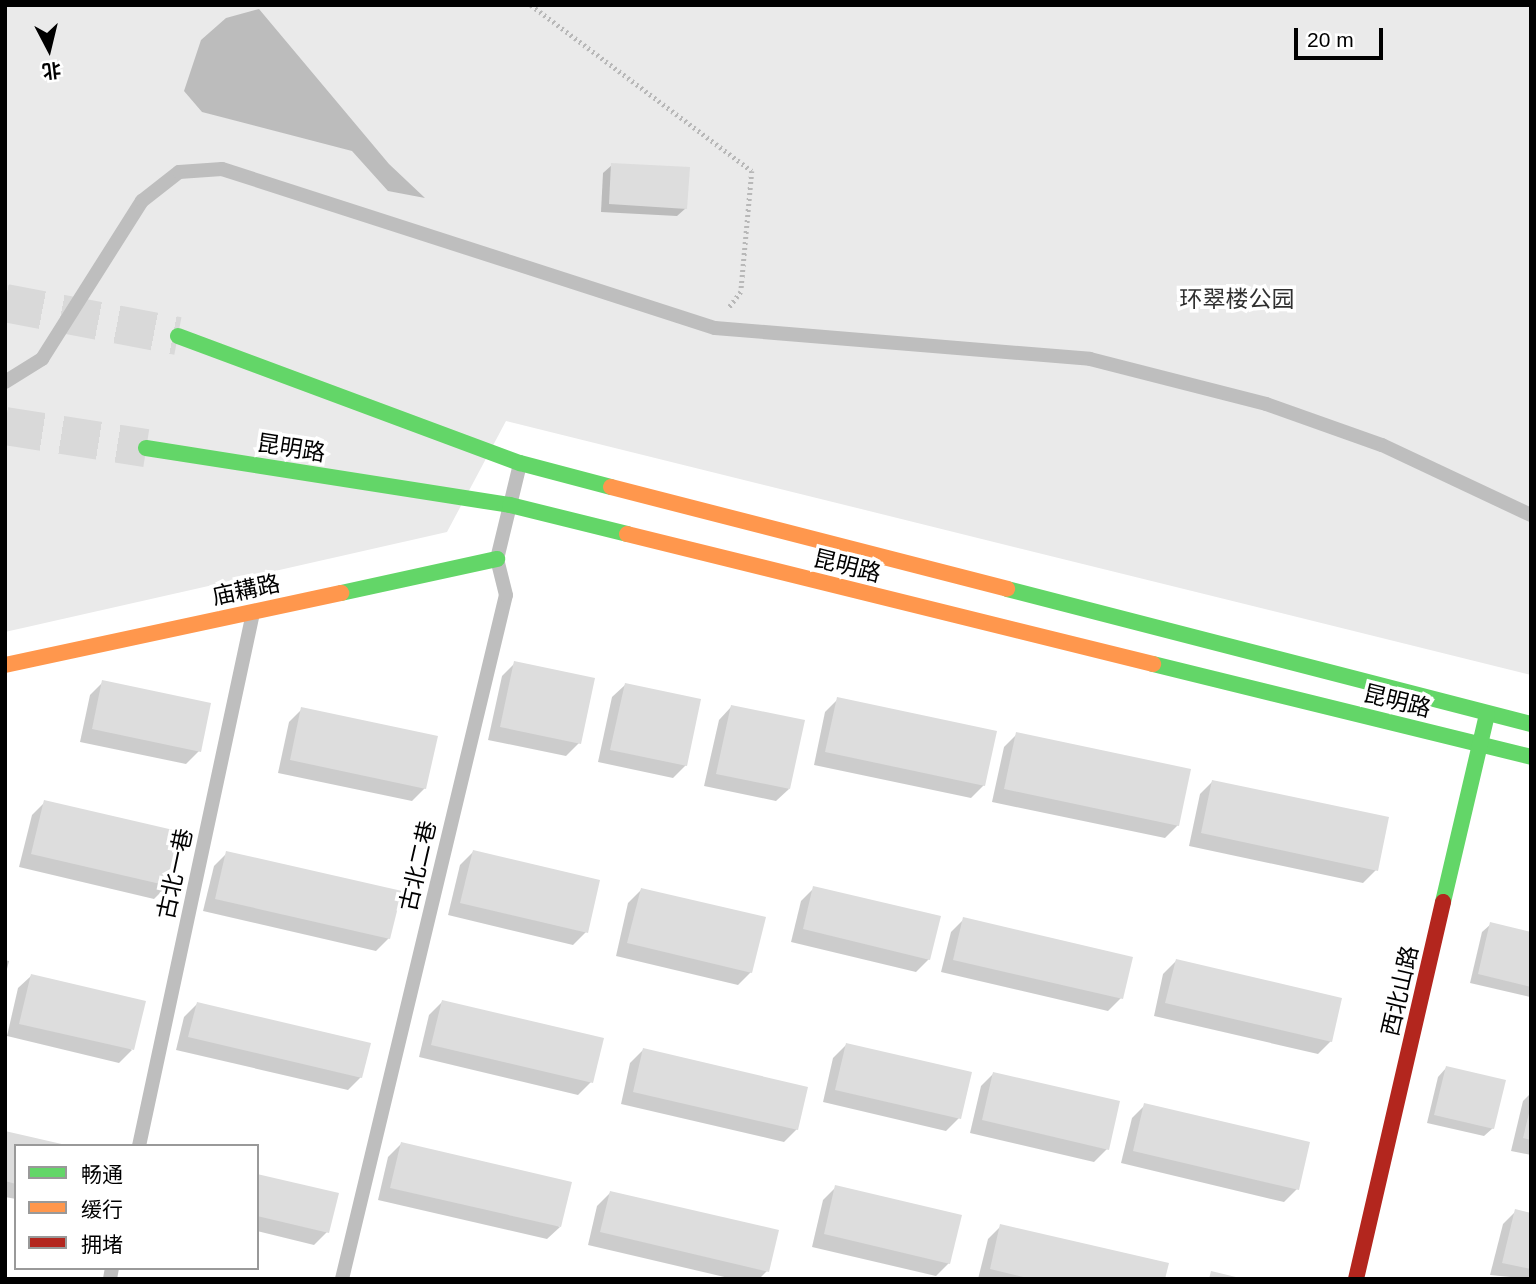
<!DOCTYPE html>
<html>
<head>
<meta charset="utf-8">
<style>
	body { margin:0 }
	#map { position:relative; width:1536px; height:1284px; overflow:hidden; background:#fff; font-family:Helvetica,"Noto Sans SC",sans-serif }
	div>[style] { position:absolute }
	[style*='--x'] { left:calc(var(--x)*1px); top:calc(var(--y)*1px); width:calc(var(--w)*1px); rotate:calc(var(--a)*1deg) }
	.green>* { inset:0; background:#eaeaea }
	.water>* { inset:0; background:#bcbcbc }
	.shadow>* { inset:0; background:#0003 }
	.building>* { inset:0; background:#ddd }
	.primary-tunnel>* { height:38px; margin-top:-19px; transform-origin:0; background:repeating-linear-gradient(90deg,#d9d9d9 0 38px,transparent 0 57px) }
	.path>* { height:4.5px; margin-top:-2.25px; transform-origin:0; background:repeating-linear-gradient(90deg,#b8b8b8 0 2px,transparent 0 5.5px) }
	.lane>* { height:14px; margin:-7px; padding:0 7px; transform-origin:7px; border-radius:7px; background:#bebebe }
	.fast>* { height:16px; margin:-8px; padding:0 8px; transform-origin:8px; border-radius:8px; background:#63d668 }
	.slow>* { height:16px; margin:-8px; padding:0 8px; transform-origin:8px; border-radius:8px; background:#ff974d }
	.jam>* { height:16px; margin:-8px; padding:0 8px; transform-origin:8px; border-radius:8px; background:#b3261e }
	span { translate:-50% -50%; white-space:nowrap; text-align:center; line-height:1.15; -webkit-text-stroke:7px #fff; paint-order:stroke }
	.park-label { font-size:23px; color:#303030 }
	.street-label { font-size:23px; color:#000 }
	.frame { position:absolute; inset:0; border:7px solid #000; pointer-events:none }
	.legend { position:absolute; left:14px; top:1144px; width:245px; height:126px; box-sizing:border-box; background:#fff; border:2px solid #999; margin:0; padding:9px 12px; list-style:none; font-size:21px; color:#000 }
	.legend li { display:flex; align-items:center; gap:14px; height:35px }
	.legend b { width:35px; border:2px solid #999 }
	.north { position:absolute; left:14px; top:14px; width:70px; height:70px; -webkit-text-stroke:5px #fff; paint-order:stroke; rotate:173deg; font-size:19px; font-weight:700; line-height:28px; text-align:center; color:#000 }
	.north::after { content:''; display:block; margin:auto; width:24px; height:32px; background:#000; clip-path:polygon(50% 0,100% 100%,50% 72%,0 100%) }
	.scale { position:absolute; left:1294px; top:28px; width:89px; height:32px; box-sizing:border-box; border:4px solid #000; border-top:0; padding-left:9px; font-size:21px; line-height:24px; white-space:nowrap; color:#000; -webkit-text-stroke:5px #fff; paint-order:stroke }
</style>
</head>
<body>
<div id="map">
	<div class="green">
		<div style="clip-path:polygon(5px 5px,1531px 5px,1531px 675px,506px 421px,447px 532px,5px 632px)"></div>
	</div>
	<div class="water">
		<div style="clip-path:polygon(259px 9px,389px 164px,425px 198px,388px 191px,352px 151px,202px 112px,184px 91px,201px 40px,226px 18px)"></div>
	</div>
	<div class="shadow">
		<div style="clip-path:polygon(612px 165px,686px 208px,677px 216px,601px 212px,603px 173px)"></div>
		<div style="clip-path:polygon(515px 663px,579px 743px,566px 756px,488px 740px,502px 676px)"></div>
		<div style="clip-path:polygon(103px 682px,199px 751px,186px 764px,80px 742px,90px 695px)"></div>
		<div style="clip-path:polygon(625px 685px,686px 765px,673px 778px,598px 762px,612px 697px)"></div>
		<div style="clip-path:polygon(838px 699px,984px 785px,971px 798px,814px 765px,825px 712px)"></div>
		<div style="clip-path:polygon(731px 707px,789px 789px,776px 801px,704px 786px,719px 720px)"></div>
		<div style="clip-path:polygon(302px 709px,425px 788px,412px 801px,278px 773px,289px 722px)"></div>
		<div style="clip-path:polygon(1017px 734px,1178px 825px,1165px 838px,992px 802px,1004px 747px)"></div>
		<div style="clip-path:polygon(1213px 781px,1376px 870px,1363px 883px,1189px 846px,1200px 794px)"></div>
		<div style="clip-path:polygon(45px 802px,180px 834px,167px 886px,154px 899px,19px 867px,32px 815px)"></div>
		<div style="clip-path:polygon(473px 852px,586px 932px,573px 945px,448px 915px,460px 865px)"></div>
		<div style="clip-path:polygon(227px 853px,389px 938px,376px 951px,203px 911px,214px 866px)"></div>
		<div style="clip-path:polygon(814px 888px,929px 959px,916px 972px,791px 942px,801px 901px)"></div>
		<div style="clip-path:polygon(641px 890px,751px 972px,738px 985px,616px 956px,628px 903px)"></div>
		<div style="clip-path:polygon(964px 919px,1121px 998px,1108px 1011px,941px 972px,951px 932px)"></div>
		<div style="clip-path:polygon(1491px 924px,1531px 933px,1530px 997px,1470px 983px,1482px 932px)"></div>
		<div style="clip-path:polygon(5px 960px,9px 961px,5px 977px)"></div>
		<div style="clip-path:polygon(1176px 961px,1331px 1041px,1318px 1054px,1154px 1016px,1163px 974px)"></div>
		<div style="clip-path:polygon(31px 976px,132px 1050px,119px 1063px,7px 1036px,18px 988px)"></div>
		<div style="clip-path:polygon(442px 1002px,591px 1082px,578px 1095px,419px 1057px,429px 1015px)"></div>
		<div style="clip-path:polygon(197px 1004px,361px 1077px,348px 1090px,176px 1050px,184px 1017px)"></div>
		<div style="clip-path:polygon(846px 1045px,959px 1118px,946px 1131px,823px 1102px,833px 1058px)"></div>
		<div style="clip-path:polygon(643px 1050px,797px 1129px,784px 1142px,621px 1104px,630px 1063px)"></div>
		<div style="clip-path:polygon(1446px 1068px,1493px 1128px,1484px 1136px,1427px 1123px,1438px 1077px)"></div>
		<div style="clip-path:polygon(994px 1073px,1107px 1149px,1094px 1162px,970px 1133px,981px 1086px)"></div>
		<div style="clip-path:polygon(1531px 1093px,1531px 1155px,1511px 1151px,1523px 1101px)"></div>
		<div style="clip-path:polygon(1145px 1105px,1297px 1189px,1284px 1202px,1121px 1163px,1132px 1118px)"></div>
		<div style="clip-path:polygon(5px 1132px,16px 1146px,16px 1199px,5px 1197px)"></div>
		<div style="clip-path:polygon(401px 1144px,560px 1227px,547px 1239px,378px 1200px,388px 1157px)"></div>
		<div style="clip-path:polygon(257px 1176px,327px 1232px,314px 1245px,257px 1231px)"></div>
		<div style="clip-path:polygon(836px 1187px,949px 1263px,936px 1276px,812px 1247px,823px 1200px)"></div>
		<div style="clip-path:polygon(610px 1193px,767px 1271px,759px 1279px,733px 1279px,588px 1245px,597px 1206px)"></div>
		<div style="clip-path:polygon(1516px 1211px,1531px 1215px,1531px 1279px,1490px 1275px,1503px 1224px)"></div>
		<div style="clip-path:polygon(1001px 1226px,1163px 1279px,978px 1279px,988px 1239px)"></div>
	</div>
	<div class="building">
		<div style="clip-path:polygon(611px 163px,690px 167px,687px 209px,609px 204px)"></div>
		<div style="clip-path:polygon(514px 661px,595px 678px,581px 744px,500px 727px)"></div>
		<div style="clip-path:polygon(102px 680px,211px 703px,201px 752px,92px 729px)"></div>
		<div style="clip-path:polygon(625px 683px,701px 699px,687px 766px,610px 750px)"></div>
		<div style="clip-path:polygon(837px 697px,997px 731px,985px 786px,825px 752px)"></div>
		<div style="clip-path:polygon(731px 705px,805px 720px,790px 789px,716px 774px)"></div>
		<div style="clip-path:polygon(301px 707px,438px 736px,426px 789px,290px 760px)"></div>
		<div style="clip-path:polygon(1016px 732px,1191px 769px,1179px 826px,1004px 789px)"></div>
		<div style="clip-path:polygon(1212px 780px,1389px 817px,1378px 871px,1201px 833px)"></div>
		<div style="clip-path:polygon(44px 800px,182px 832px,169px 886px,31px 854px)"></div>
		<div style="clip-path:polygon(473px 850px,600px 880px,588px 933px,460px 903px)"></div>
		<div style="clip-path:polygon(226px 851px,402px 891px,390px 939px,215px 899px)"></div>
		<div style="clip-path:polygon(813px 886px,941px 916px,930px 960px,803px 929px)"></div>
		<div style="clip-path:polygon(641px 888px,766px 917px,752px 973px,627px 943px)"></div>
		<div style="clip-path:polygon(963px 917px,1133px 957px,1123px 999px,953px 960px)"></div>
		<div style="clip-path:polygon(1490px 922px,1531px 932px,1531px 987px,1478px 974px)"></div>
		<div style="clip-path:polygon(1176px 959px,1342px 998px,1332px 1042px,1165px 1003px)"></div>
		<div style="clip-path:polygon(31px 974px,146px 1001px,134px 1050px,19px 1024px)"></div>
		<div style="clip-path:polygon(442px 1000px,604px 1038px,593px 1083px,431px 1045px)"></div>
		<div style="clip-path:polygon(197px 1002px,371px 1043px,362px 1078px,188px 1037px)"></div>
		<div style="clip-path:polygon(846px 1043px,972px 1072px,961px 1119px,835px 1090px)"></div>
		<div style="clip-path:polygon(643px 1048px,808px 1087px,798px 1130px,633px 1092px)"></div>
		<div style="clip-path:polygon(1446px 1066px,1506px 1080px,1494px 1129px,1434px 1115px)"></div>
		<div style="clip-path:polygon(993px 1072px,1120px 1101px,1109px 1150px,982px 1120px)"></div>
		<div style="clip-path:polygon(1144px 1103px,1310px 1142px,1299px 1190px,1133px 1151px)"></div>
		<div style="clip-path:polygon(1530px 1109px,1531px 1109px,1531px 1140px,1523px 1138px)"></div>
		<div style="clip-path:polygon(5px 1131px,66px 1145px,66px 1146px,16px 1146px,16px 1184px,5px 1181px)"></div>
		<div style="clip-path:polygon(401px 1142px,572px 1182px,561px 1227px,390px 1188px)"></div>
		<div style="clip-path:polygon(257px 1174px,339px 1193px,329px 1233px,257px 1216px)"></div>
		<div style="clip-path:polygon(835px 1185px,962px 1215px,950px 1264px,824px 1234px)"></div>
		<div style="clip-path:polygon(610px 1191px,779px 1230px,769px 1272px,600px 1232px)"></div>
		<div style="clip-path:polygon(1515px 1209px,1531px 1213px,1531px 1269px,1502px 1263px)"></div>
		<div style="clip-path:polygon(1000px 1224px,1169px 1263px,1165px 1279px,1032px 1279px,990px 1269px)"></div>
		<div style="clip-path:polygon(1211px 1271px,1240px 1278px,1240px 1279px,1209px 1279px)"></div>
	</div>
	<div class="primary-tunnel">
		<div style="--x:5;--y:303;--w:176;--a:10.8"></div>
		<div style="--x:5;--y:426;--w:143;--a:8.9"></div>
	</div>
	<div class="path">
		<div style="--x:531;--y:5;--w:276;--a:36.9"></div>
		<div style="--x:752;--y:171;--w:121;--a:95.2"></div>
		<div style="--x:741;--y:292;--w:20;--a:127"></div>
	</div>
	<div class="lane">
		<div style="--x:5;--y:382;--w:44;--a:-31.9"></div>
		<div style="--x:42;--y:359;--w:187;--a:-57.7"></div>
		<div style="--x:142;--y:201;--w:47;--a:-38.1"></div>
		<div style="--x:179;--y:172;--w:43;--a:-4"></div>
		<div style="--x:222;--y:169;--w:518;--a:17.88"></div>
		<div style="--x:715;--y:328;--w:376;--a:4.7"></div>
		<div style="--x:1090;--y:359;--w:182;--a:14.3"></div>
		<div style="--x:1266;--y:404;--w:123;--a:19.5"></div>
		<div style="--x:1382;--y:445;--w:165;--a:25.2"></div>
		<div style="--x:139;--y:1146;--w:545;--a:-77.93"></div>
		<div style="--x:110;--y:1279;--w:11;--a:-80"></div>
		<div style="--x:342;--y:1279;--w:703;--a:-76.52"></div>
		<div style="--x:506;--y:595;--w:37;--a:-104"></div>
		<div style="--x:497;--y:559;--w:98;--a:-76.4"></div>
	</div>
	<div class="fast">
		<div style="--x:178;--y:336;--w:365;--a:20.4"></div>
		<div style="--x:520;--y:463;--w:94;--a:14.8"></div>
		<div style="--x:146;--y:448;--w:368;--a:8.9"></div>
		<div style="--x:510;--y:505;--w:121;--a:13.9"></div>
		<div style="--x:1007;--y:589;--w:541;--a:14.45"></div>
		<div style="--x:341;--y:593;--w:160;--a:-12.3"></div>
		<div style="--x:1153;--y:664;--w:389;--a:13.8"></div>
		<div style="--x:1443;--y:902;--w:193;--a:-76.8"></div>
	</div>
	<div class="slow">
		<div style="--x:611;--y:487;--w:409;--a:14.4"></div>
		<div style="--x:627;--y:534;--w:542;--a:13.88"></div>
		<div style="--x:5;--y:665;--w:344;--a:-12.1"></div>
	</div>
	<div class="jam">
		<div style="--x:1356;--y:1279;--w:387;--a:-77"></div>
	</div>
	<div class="park-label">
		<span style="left:1237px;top:299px">环翠楼公园</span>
	</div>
	<div class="street-label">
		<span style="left:291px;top:448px;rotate:9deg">昆明路</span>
		<span style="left:847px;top:566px;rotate:14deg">昆明路</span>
		<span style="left:246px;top:590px;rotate:-12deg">庙耩路</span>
		<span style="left:1397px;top:701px;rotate:14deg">昆明路</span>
		<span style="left:418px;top:866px;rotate:-77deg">古北二巷</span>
		<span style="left:175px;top:874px;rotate:-78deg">古北一巷</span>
		<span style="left:1400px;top:991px;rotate:-77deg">西北山路</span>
	</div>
	<div class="frame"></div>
	<ul class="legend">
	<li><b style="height:9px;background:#63d668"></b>畅通</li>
	<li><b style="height:9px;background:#ff974d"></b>缓行</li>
	<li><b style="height:9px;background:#b3261e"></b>拥堵</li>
	</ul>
	<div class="north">北</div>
	<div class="scale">20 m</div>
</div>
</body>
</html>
